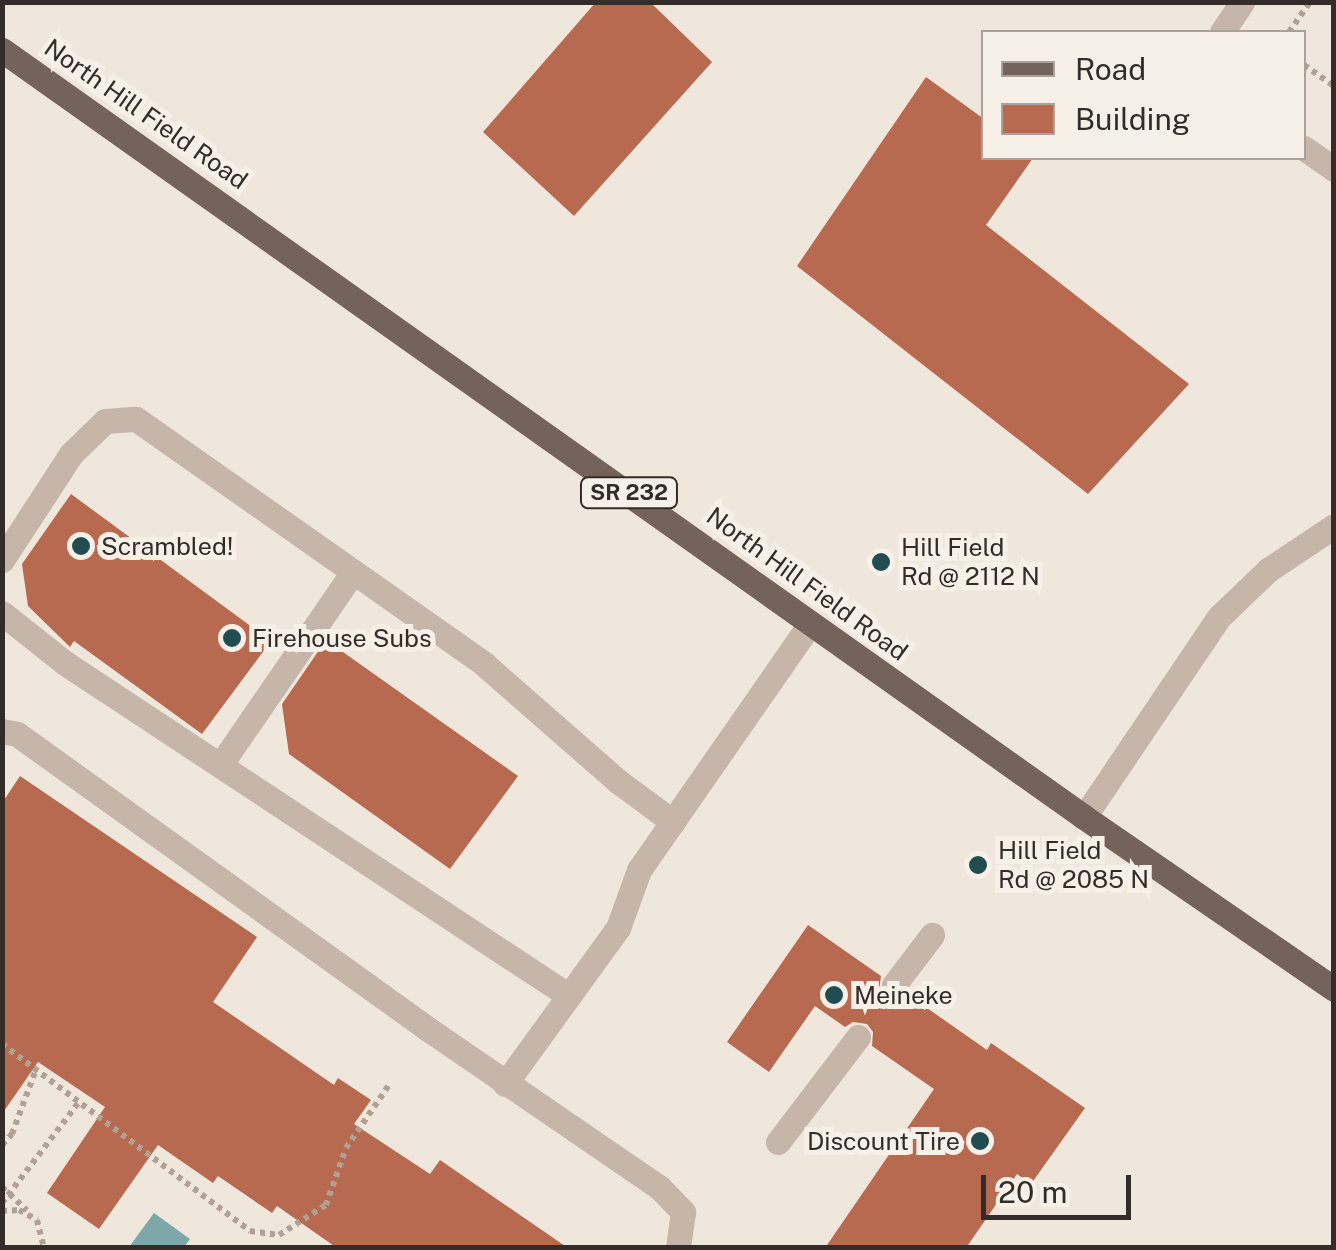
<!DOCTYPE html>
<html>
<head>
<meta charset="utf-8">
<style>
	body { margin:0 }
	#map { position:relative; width:1336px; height:1250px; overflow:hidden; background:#efe6dc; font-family:"Public Sans",sans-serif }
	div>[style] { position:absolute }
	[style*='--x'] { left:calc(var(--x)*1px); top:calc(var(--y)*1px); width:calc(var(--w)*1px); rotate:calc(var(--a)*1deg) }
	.water>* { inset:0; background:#7ea7a9 }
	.building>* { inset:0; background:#b86a50 }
	.path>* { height:6px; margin-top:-3px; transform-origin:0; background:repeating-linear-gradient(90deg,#b1a094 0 5px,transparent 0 10px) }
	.service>* { height:25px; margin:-12.5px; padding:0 12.5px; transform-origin:12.5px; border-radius:12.5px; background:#c5b6a9 }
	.primary>* { height:25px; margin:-12.5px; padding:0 12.5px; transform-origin:12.5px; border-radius:12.5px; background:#74635b }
	.dots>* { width:28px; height:28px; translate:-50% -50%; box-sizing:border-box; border:5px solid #f7f0e8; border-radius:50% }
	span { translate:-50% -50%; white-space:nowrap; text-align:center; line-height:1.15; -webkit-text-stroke:10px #f7f0e8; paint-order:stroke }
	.shield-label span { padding:2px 8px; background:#f7f0e8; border:2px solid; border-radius:8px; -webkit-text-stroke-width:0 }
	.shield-label { font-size:22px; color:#342c28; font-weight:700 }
	.street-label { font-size:25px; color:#342c28 }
	.poi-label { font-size:25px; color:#342c28 }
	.left { translate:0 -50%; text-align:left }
	.right { translate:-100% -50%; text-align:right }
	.frame { position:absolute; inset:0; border:5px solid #342c28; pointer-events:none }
	.legend { position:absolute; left:981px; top:30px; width:325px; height:130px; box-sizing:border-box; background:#f7f0e8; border:2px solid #a9a29b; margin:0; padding:12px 18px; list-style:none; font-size:30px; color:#342c28 }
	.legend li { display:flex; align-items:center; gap:20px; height:50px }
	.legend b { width:50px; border:2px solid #a9a29b }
	.scale { position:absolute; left:981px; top:1175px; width:150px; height:45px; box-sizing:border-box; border:5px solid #342c28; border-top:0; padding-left:12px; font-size:30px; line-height:35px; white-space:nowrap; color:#342c28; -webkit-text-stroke:8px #f7f0e8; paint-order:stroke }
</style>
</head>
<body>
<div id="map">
	<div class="water">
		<div style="clip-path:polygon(154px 1213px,190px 1239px,184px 1247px,129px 1247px)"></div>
	</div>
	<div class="building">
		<div style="clip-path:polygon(596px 2px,650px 2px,712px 62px,574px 216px,483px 132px)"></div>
		<div style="clip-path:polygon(926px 77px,984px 119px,984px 158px,1033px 158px,986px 225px,1189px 384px,1088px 494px,797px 266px)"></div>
		<div style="clip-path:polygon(71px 494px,271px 641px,202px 734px,74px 641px,70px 647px,28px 606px,22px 564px)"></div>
		<div style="clip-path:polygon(326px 640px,518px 776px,450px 869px,289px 754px,282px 704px)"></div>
		<div style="clip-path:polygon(20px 776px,257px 937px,213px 1002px,334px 1085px,338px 1078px,371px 1100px,354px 1124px,430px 1174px,440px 1160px,568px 1248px,337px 1248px,277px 1206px,272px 1213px,218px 1176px,213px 1183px,158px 1145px,99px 1229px,47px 1193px,105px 1107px,38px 1062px,2px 1114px,2px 803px)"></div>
		<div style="clip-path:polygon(808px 925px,881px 976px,879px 990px,885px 998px,899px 1000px,907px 994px,987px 1050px,991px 1043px,1085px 1108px,1031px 1184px,1017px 1174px,966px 1248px,825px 1248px,934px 1089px,872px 1046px,873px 1032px,867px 1024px,853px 1022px,845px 1027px,815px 1006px,769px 1072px,727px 1042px)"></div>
	</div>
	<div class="path">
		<div style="--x:1289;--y:32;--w:37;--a:-55"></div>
		<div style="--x:1304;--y:65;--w:37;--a:35"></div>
		<div style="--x:2;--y:1044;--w:311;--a:37"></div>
		<div style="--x:250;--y:1231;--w:29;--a:8"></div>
		<div style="--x:279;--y:1235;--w:56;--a:-32.6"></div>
		<div style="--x:326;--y:1205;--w:60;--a:-70.7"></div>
		<div style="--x:346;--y:1148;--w:76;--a:-55.7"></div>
		<div style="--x:2;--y:1145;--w:15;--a:-48"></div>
		<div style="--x:12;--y:1134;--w:69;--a:-69.7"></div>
		<div style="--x:2;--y:1187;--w:34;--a:43"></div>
		<div style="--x:2;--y:1203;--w:127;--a:-52.7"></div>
		<div style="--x:2;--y:1211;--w:17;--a:-3"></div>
		<div style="--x:19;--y:1210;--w:21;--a:29"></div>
		<div style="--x:37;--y:1220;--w:29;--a:76"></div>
	</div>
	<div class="service">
		<div style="--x:1222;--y:32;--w:36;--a:-56"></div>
		<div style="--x:1304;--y:148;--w:37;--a:35"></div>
		<div style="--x:2;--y:560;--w:126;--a:-56.9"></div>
		<div style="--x:71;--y:454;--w:47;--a:-44.1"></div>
		<div style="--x:105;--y:421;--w:31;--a:-4"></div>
		<div style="--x:136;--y:419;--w:426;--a:35.1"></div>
		<div style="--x:484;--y:664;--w:179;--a:41.2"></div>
		<div style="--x:619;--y:782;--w:67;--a:36.5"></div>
		<div style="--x:2;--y:613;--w:80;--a:38.4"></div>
		<div style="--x:65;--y:663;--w:604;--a:33.45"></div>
		<div style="--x:2;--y:731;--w:15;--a:11"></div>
		<div style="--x:17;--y:734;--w:506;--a:35.67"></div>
		<div style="--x:428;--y:1029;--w:280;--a:34.4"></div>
		<div style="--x:659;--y:1187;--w:35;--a:46"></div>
		<div style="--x:683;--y:1212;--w:36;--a:98"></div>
		<div style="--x:221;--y:764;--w:233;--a:-55.5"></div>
		<div style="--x:1084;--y:817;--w:241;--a:-56"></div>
		<div style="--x:1219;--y:617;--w:68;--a:-43.8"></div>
		<div style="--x:1268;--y:570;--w:79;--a:-33.7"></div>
		<div style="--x:894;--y:985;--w:63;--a:-52.8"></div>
		<div style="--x:505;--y:1084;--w:193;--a:-54.1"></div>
		<div style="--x:618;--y:928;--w:62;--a:-70.1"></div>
		<div style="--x:639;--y:870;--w:300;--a:-55.2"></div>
		<div style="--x:778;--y:1142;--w:132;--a:-52.7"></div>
	</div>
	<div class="primary">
		<div style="--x:2;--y:50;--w:1326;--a:35.33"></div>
		<div style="--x:1084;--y:817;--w:303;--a:34.5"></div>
	</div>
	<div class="dots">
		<div style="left:81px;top:546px;background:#224d50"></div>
		<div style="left:881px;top:562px;background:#224d50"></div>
		<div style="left:232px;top:638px;background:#224d50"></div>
		<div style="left:978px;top:865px;background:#224d50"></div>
		<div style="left:834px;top:995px;background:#224d50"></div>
		<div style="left:980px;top:1141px;background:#224d50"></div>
	</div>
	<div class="shield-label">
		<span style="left:629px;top:493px">SR 232</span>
	</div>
	<div class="street-label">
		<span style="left:146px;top:114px;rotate:35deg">North Hill Field Road</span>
		<span style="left:807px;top:584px;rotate:36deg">North Hill Field Road</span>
	</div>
	<div class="poi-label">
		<span class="left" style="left:101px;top:546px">Scrambled!</span>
		<span class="left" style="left:901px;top:562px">Hill Field<br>Rd @ 2112 N</span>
		<span class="left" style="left:252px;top:638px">Firehouse Subs</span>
		<span class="left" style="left:998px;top:865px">Hill Field<br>Rd @ 2085 N</span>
		<span class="left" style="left:854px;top:995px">Meineke</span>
		<span class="right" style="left:960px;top:1141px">Discount Tire</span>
	</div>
	<div class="frame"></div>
	<ul class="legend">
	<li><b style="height:12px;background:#74635b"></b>Road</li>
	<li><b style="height:28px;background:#b86a50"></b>Building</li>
	</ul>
	<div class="scale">20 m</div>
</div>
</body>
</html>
